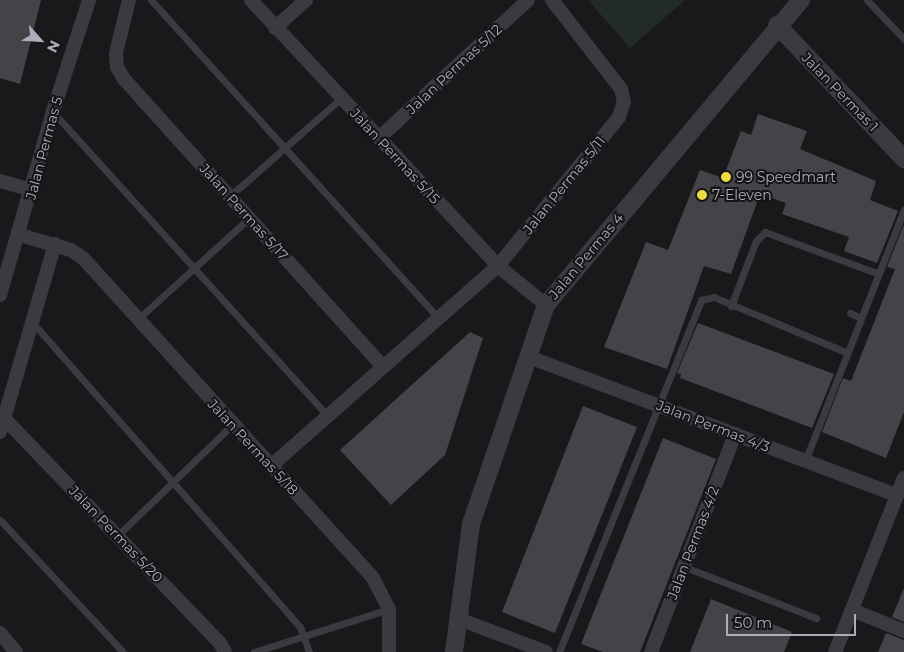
<!DOCTYPE html>
<html>
<head>
<meta charset="utf-8">
<style>
	body { margin:0 }
	#map { position:relative; width:904px; height:652px; overflow:hidden; background:#19191b; font-family:Montserrat,sans-serif }
	div>[style] { position:absolute }
	[style*='--x'] { left:calc(var(--x)*1px); top:calc(var(--y)*1px); width:calc(var(--w)*1px); rotate:calc(var(--a)*1deg) }
	.green>* { inset:0; background:#232b26 }
	.building>* { inset:0; background:#444348 }
	.service>* { height:7px; margin:-3.5px; padding:0 3.5px; transform-origin:3.5px; border-radius:3.5px; background:#3b3a40 }
	.minor>* { height:14px; margin:-7px; padding:0 7px; transform-origin:7px; border-radius:7px; background:#3b3a40 }
	.tertiary>* { height:18px; margin:-9px; padding:0 9px; transform-origin:9px; border-radius:9px; background:#3b3a40 }
	.dots>* { width:14px; height:14px; translate:-50% -50%; box-sizing:border-box; border:2px solid #141416; border-radius:50% }
	span { translate:-50% -50%; white-space:nowrap; text-align:center; line-height:1.15; -webkit-text-stroke:4px #141416; paint-order:stroke }
	.street-label { font-size:14px; color:#acadba }
	.poi-label { font-size:14px; color:#acadba }
	.left { translate:0 -50%; text-align:left }
	.north { position:absolute; left:15px; top:15px; width:50px; height:50px; -webkit-text-stroke:4px #141416; paint-order:stroke; rotate:116deg; font-size:14px; font-weight:700; line-height:20px; text-align:center; color:#acadba }
	.north::after { content:''; display:block; margin:auto; width:18px; height:22px; background:#acadba; clip-path:polygon(50% 0,100% 100%,50% 72%,0 100%) }
	.scale { position:absolute; left:726px; top:614px; width:130px; height:22px; box-sizing:border-box; border:2px solid #acadba; border-top:0; padding-left:6px; font-size:15px; line-height:18px; white-space:nowrap; color:#acadba; -webkit-text-stroke:4px #141416; paint-order:stroke }
</style>
</head>
<body>
<div id="map">
	<div class="green">
		<div style="clip-path:polygon(588px 0,685px 0,630px 48px)"></div>
	</div>
	<div class="building">
		<div style="clip-path:polygon(0 0,41px 0,20px 84px,0 78px)"></div>
		<div style="clip-path:polygon(758px 114px,807px 131px,800px 149px,876px 181px,870px 200px,898px 211px,877px 263px,844px 251px,849px 237px,782px 214px,786px 203px,760px 194px,731px 274px,704px 266px,667px 369px,604px 347px,646px 242px,668px 250px,700px 170px,723px 178px,741px 131px,751px 135px)"></div>
		<div style="clip-path:polygon(904px 224px,904px 412px,886px 458px,822px 432px,843px 378px,851px 381px,895px 269px,887px 267px)"></div>
		<div style="clip-path:polygon(698px 323px,834px 374px,812px 428px,680px 378px,681px 374px,677px 373px)"></div>
		<div style="clip-path:polygon(470px 332px,483px 338px,445px 455px,391px 505px,340px 450px)"></div>
		<div style="clip-path:polygon(583px 406px,637px 427px,555px 633px,502px 612px)"></div>
		<div style="clip-path:polygon(663px 438px,716px 459px,640px 652px,603px 652px,581px 644px)"></div>
		<div style="clip-path:polygon(904px 588px,904px 622px,892px 617px)"></div>
		<div style="clip-path:polygon(711px 599px,792px 632px,784px 652px,690px 652px)"></div>
		<div style="clip-path:polygon(886px 633px,904px 640px,904px 652px,878px 652px)"></div>
	</div>
	<div class="service">
		<div style="--x:151;--y:0;--w:428;--a:47.9"></div>
		<div style="--x:867;--y:0;--w:54;--a:46.5"></div>
		<div style="--x:53;--y:112;--w:410;--a:47.9"></div>
		<div style="--x:230;--y:196;--w:148;--a:-41.4"></div>
		<div style="--x:731;--y:306;--w:70;--a:-69"></div>
		<div style="--x:756;--y:241;--w:13;--a:-45"></div>
		<div style="--x:765;--y:232;--w:121;--a:20.2"></div>
		<div style="--x:850;--y:313;--w:12;--a:24"></div>
		<div style="--x:138;--y:319;--w:150;--a:-42.3"></div>
		<div style="--x:33;--y:323;--w:405;--a:48.7"></div>
		<div style="--x:300;--y:627;--w:27;--a:70"></div>
		<div style="--x:805;--y:461;--w:270;--a:-68.5"></div>
		<div style="--x:0;--y:520;--w:180;--a:47"></div>
		<div style="--x:117;--y:536;--w:160;--a:-44"></div>
		<div style="--x:685;--y:567;--w:141;--a:21.3"></div>
		<div style="--x:254;--y:652;--w:142;--a:-17.7"></div>
		<div style="--x:559;--y:652;--w:380;--a:-68"></div>
		<div style="--x:701;--y:300;--w:13;--a:-13"></div>
		<div style="--x:714;--y:297;--w:145;--a:22.7"></div>
	</div>
	<div class="minor">
		<div style="--x:129;--y:0;--w:55;--a:103.8"></div>
		<div style="--x:116;--y:53;--w:14;--a:86"></div>
		<div style="--x:117;--y:67;--w:14;--a:60"></div>
		<div style="--x:124;--y:79;--w:386;--a:48"></div>
		<div style="--x:251;--y:0;--w:363;--a:47.1"></div>
		<div style="--x:498;--y:266;--w:62;--a:39.1"></div>
		<div style="--x:275;--y:28;--w:42;--a:-42.1"></div>
		<div style="--x:379;--y:138;--w:203;--a:-42.8"></div>
		<div style="--x:0;--y:181;--w:33;--a:16"></div>
		<div style="--x:20;--y:235;--w:53;--a:16.4"></div>
		<div style="--x:71;--y:250;--w:14;--a:34"></div>
		<div style="--x:83;--y:258;--w:432;--a:47.8"></div>
		<div style="--x:373;--y:578;--w:35;--a:63"></div>
		<div style="--x:389;--y:609;--w:43;--a:90"></div>
		<div style="--x:0;--y:295;--w:191;--a:-73.9"></div>
		<div style="--x:53;--y:111;--w:117;--a:-72"></div>
		<div style="--x:529;--y:357;--w:393;--a:20.6"></div>
		<div style="--x:4;--y:418;--w:312;--a:46.2"></div>
		<div style="--x:220;--y:643;--w:10;--a:61"></div>
		<div style="--x:0;--y:432;--w:196;--a:-73.7"></div>
		<div style="--x:271;--y:466;--w:303;--a:-41.4"></div>
		<div style="--x:498;--y:266;--w:192;--a:-50.9"></div>
		<div style="--x:619;--y:117;--w:16;--a:-72"></div>
		<div style="--x:624;--y:102;--w:13;--a:-103"></div>
		<div style="--x:621;--y:89;--w:113;--a:-127.8"></div>
		<div style="--x:852;--y:610;--w:56;--a:22"></div>
		<div style="--x:459;--y:619;--w:93;--a:20.8"></div>
		<div style="--x:0;--y:633;--w:25;--a:50"></div>
		<div style="--x:651;--y:652;--w:234;--a:-68.9"></div>
		<div style="--x:835;--y:652;--w:187;--a:-68.4"></div>
	</div>
	<div class="tertiary">
		<div style="--x:777;--y:25;--w:185;--a:46.5"></div>
		<div style="--x:454;--y:652;--w:129;--a:-82.4"></div>
		<div style="--x:471;--y:524;--w:231;--a:-71.1"></div>
		<div style="--x:546;--y:305;--w:398;--a:-50.1"></div>
	</div>
	<div class="dots">
		<div style="left:726px;top:177px;background:#e9dd43"></div>
		<div style="left:702px;top:195px;background:#e9dd43"></div>
	</div>
	<div class="street-label">
		<span style="left:454px;top:69px;rotate:-43deg">Jalan Permas 5/12</span>
		<span style="left:840px;top:92px;rotate:46deg">Jalan Permas 1</span>
		<span style="left:44px;top:148px;rotate:-75deg">Jalan Permas 5</span>
		<span style="left:395px;top:156px;rotate:47deg">Jalan Permas 5/15</span>
		<span style="left:564px;top:185px;rotate:-51deg">Jalan Permas 5/11</span>
		<span style="left:244px;top:212px;rotate:48deg">Jalan Permas 5/17</span>
		<span style="left:586px;top:256px;rotate:-50deg">Jalan Permas 4</span>
		<span style="left:713px;top:426px;rotate:21deg">Jalan Permas 4/3</span>
		<span style="left:253px;top:447px;rotate:47deg">Jalan Permas 5/18</span>
		<span style="left:116px;top:534px;rotate:46deg">Jalan Permas 5/20</span>
		<span style="left:693px;top:543px;rotate:-69deg">Jalan Permas 4/2</span>
	</div>
	<div class="poi-label">
		<span class="left" style="left:736px;top:177px">99 Speedmart</span>
		<span class="left" style="left:712px;top:195px">7-Eleven</span>
	</div>
	<div class="north">N</div>
	<div class="scale">50 m</div>
</div>
</body>
</html>
